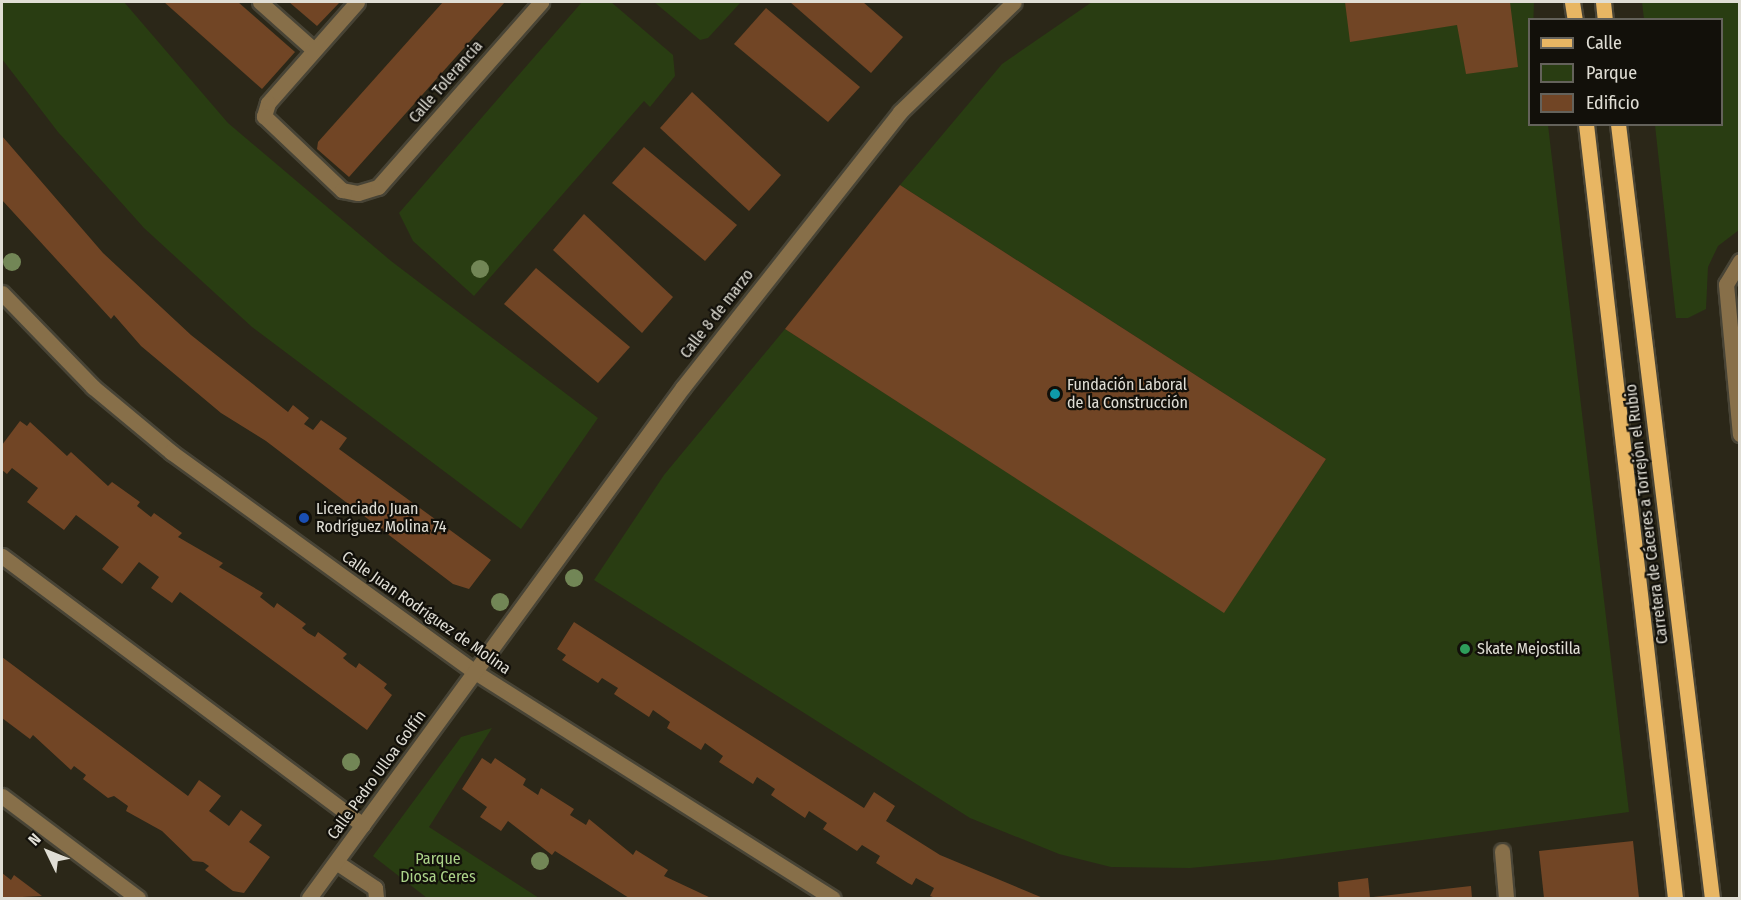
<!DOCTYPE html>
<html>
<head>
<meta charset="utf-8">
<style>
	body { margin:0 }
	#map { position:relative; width:1741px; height:900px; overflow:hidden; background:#2b2718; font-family:"Fira Sans Condensed",sans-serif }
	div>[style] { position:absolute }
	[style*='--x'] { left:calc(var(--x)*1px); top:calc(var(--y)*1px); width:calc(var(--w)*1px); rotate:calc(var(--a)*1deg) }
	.green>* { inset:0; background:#293d12 }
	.building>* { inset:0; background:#714525 }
	.roads { filter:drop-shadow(2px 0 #484436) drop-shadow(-2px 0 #484436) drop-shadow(0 2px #484436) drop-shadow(0 -2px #484436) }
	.minor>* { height:15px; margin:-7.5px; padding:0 7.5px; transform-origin:7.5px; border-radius:7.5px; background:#876f49 }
	.major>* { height:15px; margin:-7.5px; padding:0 7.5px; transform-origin:7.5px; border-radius:7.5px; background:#e8b663 }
	.trees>* { width:18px; height:18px; margin:-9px; border-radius:50%; background:#728656 }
	.dots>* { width:16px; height:16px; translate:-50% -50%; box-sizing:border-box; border:3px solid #12100a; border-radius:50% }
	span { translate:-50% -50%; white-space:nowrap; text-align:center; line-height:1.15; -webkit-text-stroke:4.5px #12100a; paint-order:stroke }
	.street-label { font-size:16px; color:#e0ded5 }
	.poi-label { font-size:16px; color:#e0ded5 }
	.left { translate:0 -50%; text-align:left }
	.park-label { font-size:16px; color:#acd389 }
	.frame { position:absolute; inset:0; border:3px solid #e0ded5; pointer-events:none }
	.legend { position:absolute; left:1528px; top:18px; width:195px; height:108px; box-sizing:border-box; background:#12100a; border:2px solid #64625b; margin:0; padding:8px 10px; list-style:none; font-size:18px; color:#e0ded5 }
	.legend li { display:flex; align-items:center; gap:12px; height:30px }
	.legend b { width:30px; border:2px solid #64625b }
	.north { position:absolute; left:18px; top:822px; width:60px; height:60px; -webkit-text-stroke:4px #12100a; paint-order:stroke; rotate:313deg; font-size:16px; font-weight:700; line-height:24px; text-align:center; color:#e0ded5 }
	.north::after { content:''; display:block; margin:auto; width:21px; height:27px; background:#e0ded5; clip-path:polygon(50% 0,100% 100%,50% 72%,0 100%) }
</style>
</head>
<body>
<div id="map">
	<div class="green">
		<div style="clip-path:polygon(2px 2px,124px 2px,228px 123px,391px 261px,598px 418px,521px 529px,252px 327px,144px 228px,58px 132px,2px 59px)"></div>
		<div style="clip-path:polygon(582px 2px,611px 2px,673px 55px,675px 76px,650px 107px,644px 101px,474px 296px,413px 241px,399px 213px)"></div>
		<div style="clip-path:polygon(654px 2px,741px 2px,708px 38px,700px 40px)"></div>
		<div style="clip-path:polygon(1092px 2px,1534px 2px,1530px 124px,1548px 125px,1629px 812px,1275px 860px,1190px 868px,1111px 867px,1059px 854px,970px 818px,594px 580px,664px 475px,785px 329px,1224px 612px,1326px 459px,900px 185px,1002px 64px)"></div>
		<div style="clip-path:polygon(1642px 2px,1739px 2px,1739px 230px,1718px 246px,1708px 267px,1706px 309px,1688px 318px,1676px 318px,1655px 125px,1722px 124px,1722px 20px,1644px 19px)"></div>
		<div style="clip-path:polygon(492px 728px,429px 827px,539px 898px,427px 898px,373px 856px,461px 737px)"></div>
	</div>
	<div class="building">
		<div style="clip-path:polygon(164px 2px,238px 2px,295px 52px,262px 89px)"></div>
		<div style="clip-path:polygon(289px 2px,340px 2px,317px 26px)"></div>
		<div style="clip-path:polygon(443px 2px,505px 2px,349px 177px,317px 149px,318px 142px)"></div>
		<div style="clip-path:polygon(790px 2px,863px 2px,903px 37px,871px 73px)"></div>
		<div style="clip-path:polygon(1345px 2px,1510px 2px,1518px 67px,1466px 74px,1457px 25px,1350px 42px)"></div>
		<div style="clip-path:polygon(766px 8px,860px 87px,828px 122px,734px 44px)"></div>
		<div style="clip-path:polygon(692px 92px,781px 175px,749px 211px,660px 128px)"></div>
		<div style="clip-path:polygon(2px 136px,103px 253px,191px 335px,288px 412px,293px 405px,309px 418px,304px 424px,313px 430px,321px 420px,347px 438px,339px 449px,491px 560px,469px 589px,453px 584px,266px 441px,221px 413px,141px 346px,114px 315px,111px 319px,2px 200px)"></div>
		<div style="clip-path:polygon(644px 147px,737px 225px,705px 261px,612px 183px)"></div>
		<div style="clip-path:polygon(900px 185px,1326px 459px,1224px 613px,785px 329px)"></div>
		<div style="clip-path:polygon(584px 214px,673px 297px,642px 333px,553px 250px)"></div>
		<div style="clip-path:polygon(536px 268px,630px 347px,598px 383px,504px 304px)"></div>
		<div style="clip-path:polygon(20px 421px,27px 426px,30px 422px,67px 456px,71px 452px,108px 486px,112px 482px,140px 502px,137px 506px,151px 517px,154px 513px,182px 533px,178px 537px,223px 563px,219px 567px,263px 593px,260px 597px,274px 608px,277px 603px,306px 624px,302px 628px,308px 633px,315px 637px,318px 632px,347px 654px,343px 658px,349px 663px,356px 668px,359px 663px,387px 684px,384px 688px,392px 695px,367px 730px,180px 592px,172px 603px,151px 588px,159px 577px,139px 562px,122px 584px,102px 569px,119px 547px,76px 515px,64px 530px,27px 502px,38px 488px,12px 468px,7px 474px,2px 470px,2px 445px)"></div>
		<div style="clip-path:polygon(574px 622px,864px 808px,874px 792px,895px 806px,886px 821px,940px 855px,1043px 898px,936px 898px,930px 896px,934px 888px,916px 878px,912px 885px,908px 883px,876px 863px,880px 856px,862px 845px,857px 851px,823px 829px,827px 823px,809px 811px,805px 818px,771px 795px,775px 789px,757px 777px,753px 784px,719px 762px,723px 756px,705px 743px,701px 750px,667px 728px,670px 722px,653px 710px,649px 717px,614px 694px,618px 688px,602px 678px,598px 683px,562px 660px,566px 655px,557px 649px)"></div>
		<div style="clip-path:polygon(2px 657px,188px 796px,199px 780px,221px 796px,209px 811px,229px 826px,241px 810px,262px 825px,249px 842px,270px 857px,244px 893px,233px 891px,205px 870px,209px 866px,203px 862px,193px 861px,162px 831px,126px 811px,128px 806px,114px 796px,108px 798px,83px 779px,86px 775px,74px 766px,71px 770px,33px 735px,30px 739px,2px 718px)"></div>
		<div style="clip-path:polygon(482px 758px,491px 764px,495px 758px,526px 779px,523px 785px,538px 795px,541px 788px,574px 809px,570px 815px,586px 825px,589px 819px,633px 855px,636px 850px,668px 870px,664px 876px,711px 898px,629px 898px,555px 851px,552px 855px,508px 821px,501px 831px,480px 817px,487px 807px,462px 789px)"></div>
		<div style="clip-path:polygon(1633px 841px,1639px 898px,1544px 898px,1539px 851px)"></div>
		<div style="clip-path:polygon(2px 873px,11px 880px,14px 875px,42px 896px,2px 898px)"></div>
		<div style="clip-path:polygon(1368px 878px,1370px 898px,1339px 898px,1338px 882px)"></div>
		<div style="clip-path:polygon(1471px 886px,1472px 898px,1373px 898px,1373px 897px)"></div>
	</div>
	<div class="roads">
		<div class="minor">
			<div style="--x:260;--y:2;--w:72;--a:41.6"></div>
			<div style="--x:357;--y:2;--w:135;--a:131.4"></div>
			<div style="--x:268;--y:103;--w:14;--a:107"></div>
			<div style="--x:264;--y:116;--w:108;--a:43.5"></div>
			<div style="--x:342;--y:190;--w:16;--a:11"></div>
			<div style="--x:358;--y:193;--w:21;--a:-17"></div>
			<div style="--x:378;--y:187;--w:247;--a:-48.6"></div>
			<div style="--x:1740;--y:261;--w:27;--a:121"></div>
			<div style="--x:1726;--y:284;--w:151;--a:84.7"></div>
			<div style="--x:2;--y:293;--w:131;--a:45.9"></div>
			<div style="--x:93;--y:387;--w:102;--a:39.8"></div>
			<div style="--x:171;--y:452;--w:375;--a:35.9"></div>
			<div style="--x:475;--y:672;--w:423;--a:32.3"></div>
			<div style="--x:2;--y:556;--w:450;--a:36.7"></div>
			<div style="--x:2;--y:796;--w:170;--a:36.9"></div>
			<div style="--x:1502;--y:851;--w:47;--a:85.1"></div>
			<div style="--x:336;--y:862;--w:47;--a:33.7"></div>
			<div style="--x:375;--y:888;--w:10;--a:84"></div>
			<div style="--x:309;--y:898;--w:633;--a:-53.8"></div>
			<div style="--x:683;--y:387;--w:350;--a:-51.7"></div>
			<div style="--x:900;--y:112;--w:158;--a:-44"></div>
		</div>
		<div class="major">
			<div style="--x:1572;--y:2;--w:18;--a:81"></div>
			<div style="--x:1603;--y:2;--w:18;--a:84"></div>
			<div style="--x:1586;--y:124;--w:779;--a:83.44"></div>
			<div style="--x:1618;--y:124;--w:780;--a:83.08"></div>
		</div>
	</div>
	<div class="trees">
		<div style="left:12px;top:262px"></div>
		<div style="left:480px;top:269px"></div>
		<div style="left:574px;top:578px"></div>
		<div style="left:500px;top:602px"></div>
		<div style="left:351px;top:762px"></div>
		<div style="left:540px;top:861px"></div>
	</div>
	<div class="dots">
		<div style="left:1055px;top:394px;background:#0f9aa8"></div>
		<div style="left:304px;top:518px;background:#1a4fb4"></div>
		<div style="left:1465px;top:649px;background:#2e9e5b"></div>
	</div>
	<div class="street-label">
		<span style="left:446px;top:82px;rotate:-49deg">Calle Tolerancia</span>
		<span style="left:717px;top:314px;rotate:-52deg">Calle 8 de marzo</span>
		<span style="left:1647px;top:514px;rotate:-97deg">Carretera de Cáceres a Torrejón el Rubio</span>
		<span style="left:426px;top:613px;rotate:35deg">Calle Juan Rodríguez de Molina</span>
		<span style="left:377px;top:775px;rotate:-54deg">Calle Pedro Ulloa Golfín</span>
	</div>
	<div class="poi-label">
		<span class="left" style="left:1067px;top:394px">Fundación Laboral<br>de la Construcción</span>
		<span class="left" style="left:316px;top:518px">Licenciado Juan<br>Rodríguez Molina 74</span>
		<span class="left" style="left:1477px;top:649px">Skate Mejostilla</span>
	</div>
	<div class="park-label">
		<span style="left:438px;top:868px">Parque<br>Diosa Ceres</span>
	</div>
	<div class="frame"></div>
	<ul class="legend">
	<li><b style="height:8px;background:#e8b663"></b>Calle</li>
	<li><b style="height:16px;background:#293d12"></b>Parque</li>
	<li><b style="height:16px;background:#714525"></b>Edificio</li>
	</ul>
	<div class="north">N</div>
</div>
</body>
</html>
